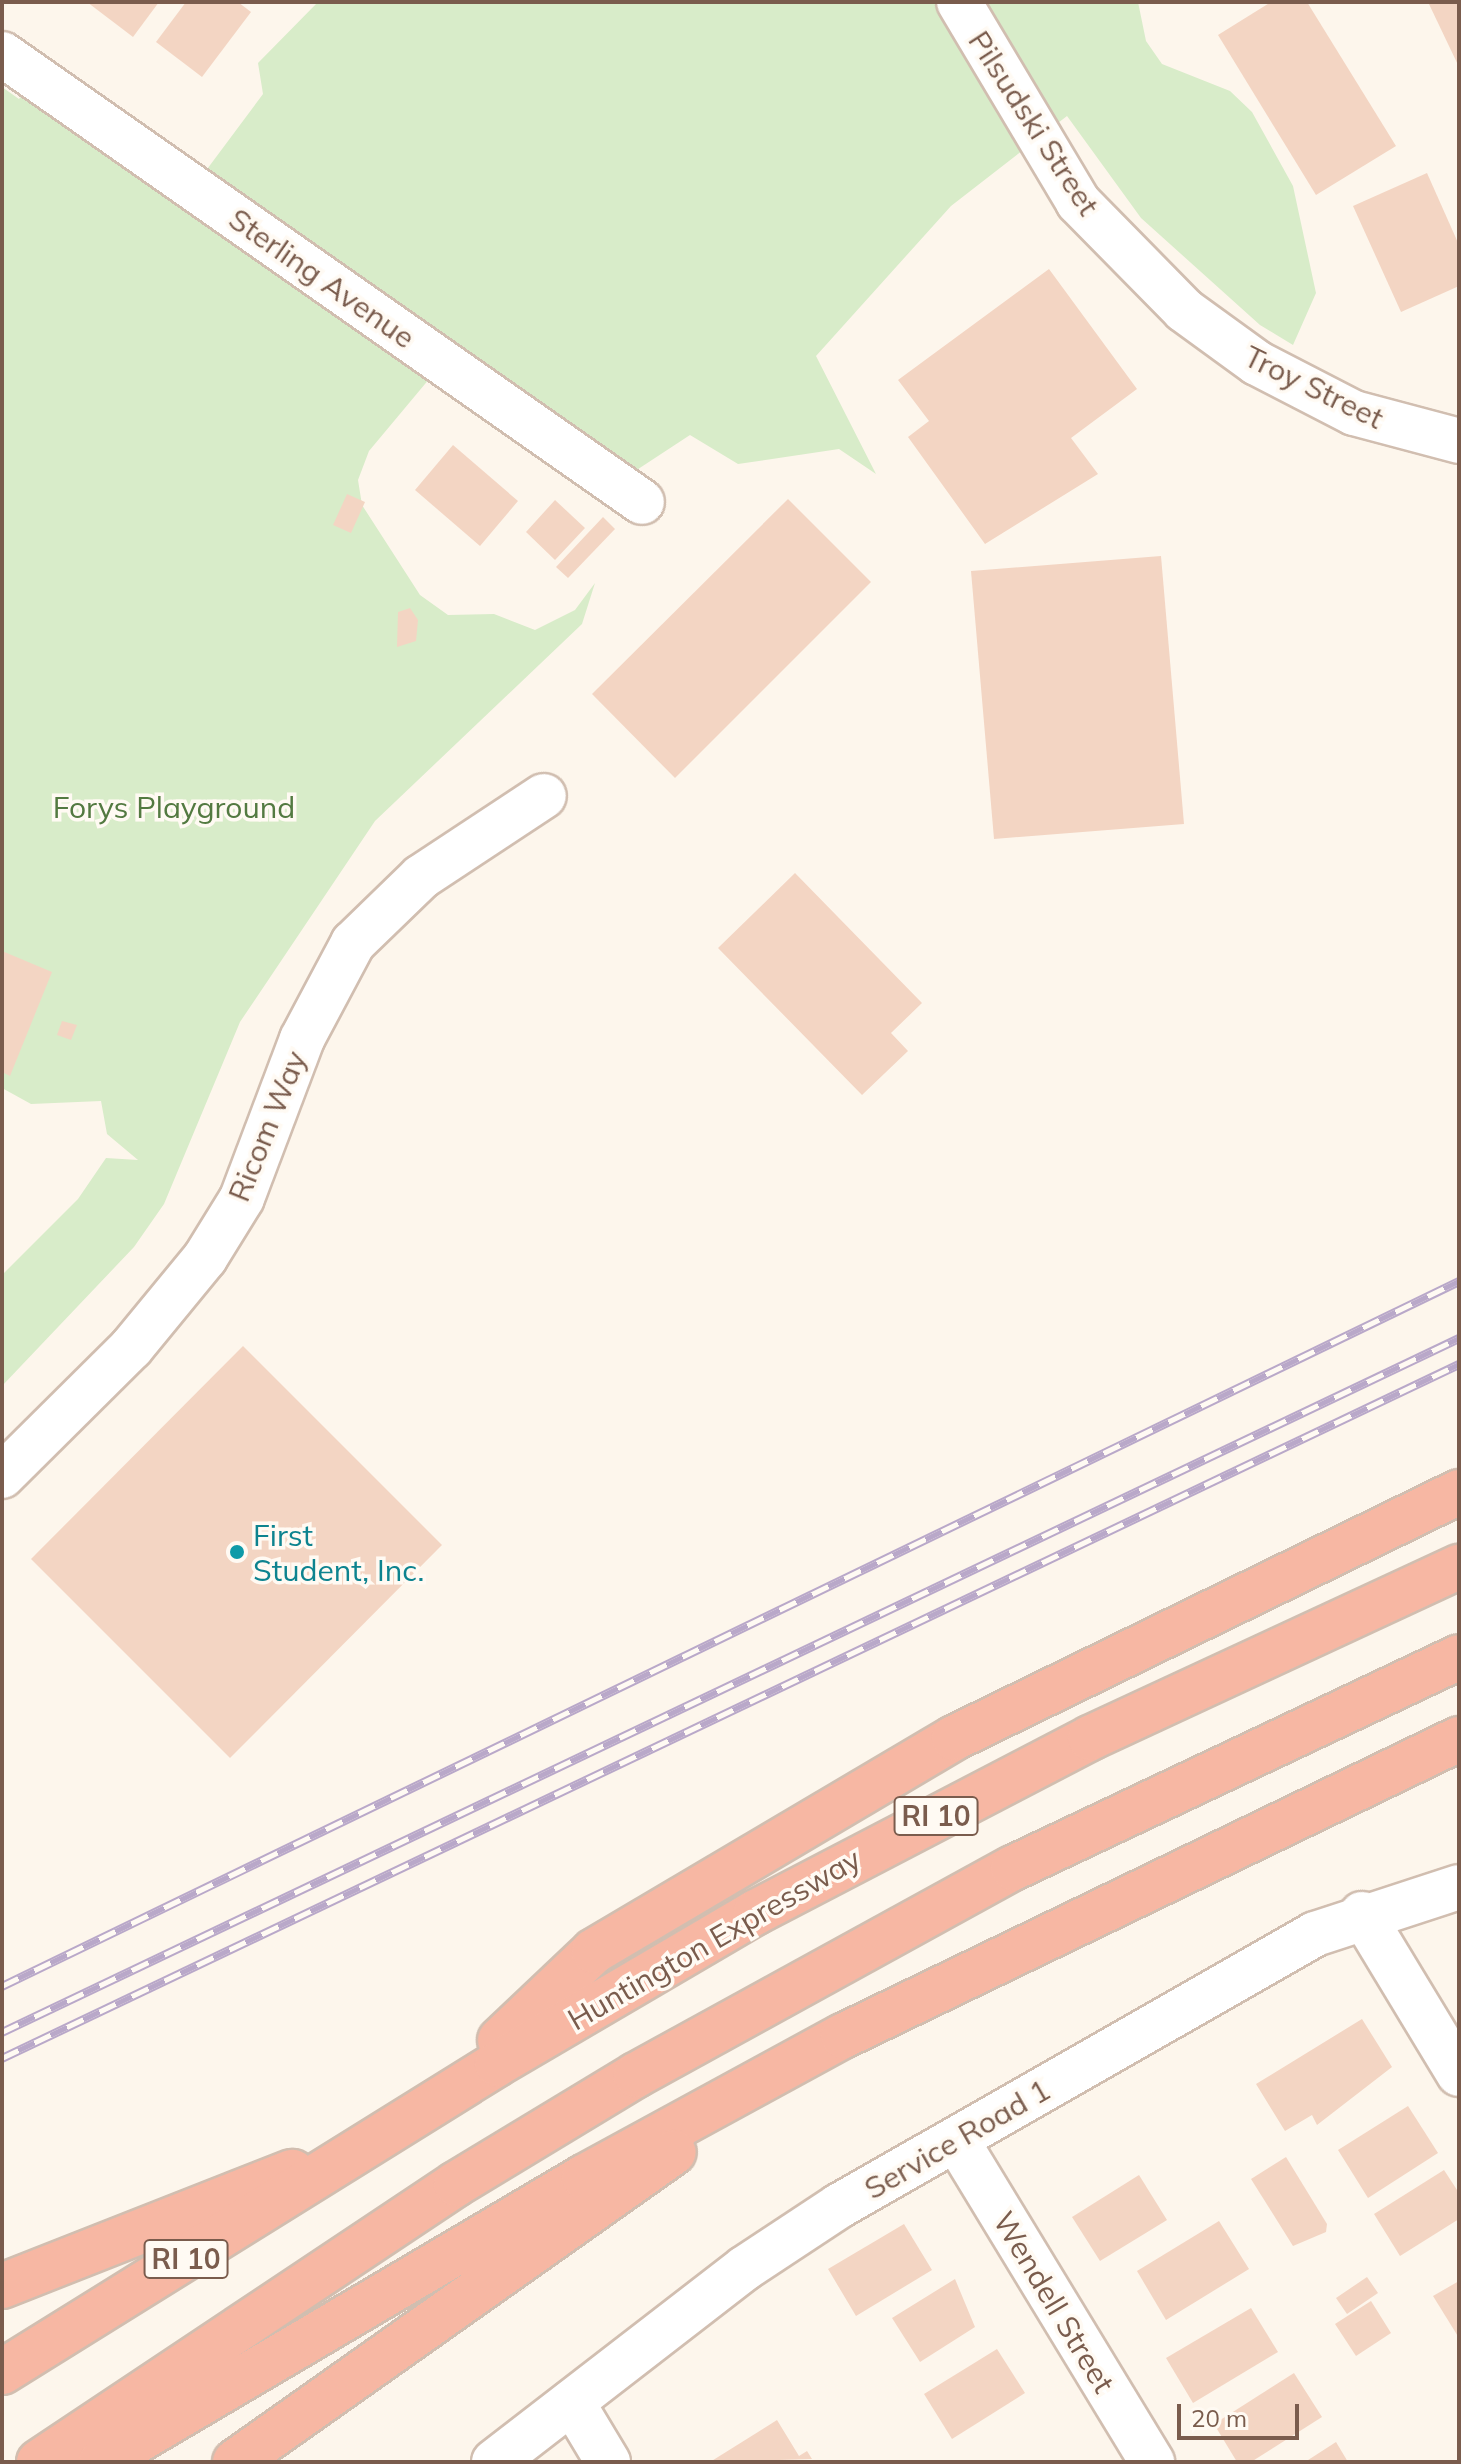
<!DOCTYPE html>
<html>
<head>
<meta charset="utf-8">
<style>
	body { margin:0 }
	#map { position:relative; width:1461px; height:2464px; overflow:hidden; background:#fdf6ec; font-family:Mulish,sans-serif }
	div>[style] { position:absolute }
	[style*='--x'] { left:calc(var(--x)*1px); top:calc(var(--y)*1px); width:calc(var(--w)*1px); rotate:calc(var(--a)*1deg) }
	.green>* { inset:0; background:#d8ecc9 }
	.building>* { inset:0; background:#f3d5c3 }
	.roads { filter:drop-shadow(2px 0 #d1beb0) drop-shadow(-2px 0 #d1beb0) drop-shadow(0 2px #d1beb0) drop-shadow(0 -2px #d1beb0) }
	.street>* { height:44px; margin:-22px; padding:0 22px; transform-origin:22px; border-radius:22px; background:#fff }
	.highway>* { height:44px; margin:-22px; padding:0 22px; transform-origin:22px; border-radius:22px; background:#f7b7a3 }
	.rail>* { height:9px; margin-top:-4.5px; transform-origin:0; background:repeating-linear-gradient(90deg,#fffaf3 0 18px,#b9a8c9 0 36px); box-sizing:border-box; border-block:2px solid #b9a8c9 }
	.dots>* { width:22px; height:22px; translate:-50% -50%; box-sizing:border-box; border:4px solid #fffaf3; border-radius:50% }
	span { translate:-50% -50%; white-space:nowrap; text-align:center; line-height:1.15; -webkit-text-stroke:7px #fffaf3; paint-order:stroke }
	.shield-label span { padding:2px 6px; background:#fffaf3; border:2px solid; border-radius:6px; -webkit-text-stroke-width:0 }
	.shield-label { font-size:28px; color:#7a5c4d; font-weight:700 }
	.street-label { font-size:30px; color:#7a5c4d }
	.park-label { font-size:30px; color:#537a41 }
	.culture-label { font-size:30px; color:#0d838f }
	.left { translate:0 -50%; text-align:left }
	.frame { position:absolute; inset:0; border:4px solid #7a5c4d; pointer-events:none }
	.scale { position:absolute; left:1177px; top:2404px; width:122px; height:36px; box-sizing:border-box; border:4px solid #7a5c4d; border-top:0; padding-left:10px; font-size:24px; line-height:28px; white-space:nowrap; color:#7a5c4d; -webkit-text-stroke:6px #fffaf3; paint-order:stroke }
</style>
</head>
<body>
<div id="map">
	<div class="green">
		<div style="clip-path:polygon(318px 2px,1138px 2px,1146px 41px,1162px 64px,1230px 91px,1252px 112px,1293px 186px,1316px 293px,1293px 345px,1260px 325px,1141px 218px,1067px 116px,951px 206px,816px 356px,876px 474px,839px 449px,738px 464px,690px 435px,594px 498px,430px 378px,369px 451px,358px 480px,362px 505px,420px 595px,448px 615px,494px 614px,535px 630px,575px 610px,595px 583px,582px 624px,375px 821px,240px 1022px,164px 1204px,134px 1247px,2px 1386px,2px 1275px,78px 1199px,106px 1158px,138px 1160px,107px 1134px,101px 1101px,31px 1104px,2px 1088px,2px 87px,19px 99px,34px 79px,193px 188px,263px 94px,258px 63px)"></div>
	</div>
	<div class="building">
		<div style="clip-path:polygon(87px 2px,159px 2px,133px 37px)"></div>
		<div style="clip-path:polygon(186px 2px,238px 2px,251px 12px,202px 77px,156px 42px)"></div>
		<div style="clip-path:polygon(1271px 2px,1307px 2px,1396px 146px,1316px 195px,1218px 35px)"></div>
		<div style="clip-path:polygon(1428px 2px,1459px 2px,1459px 67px)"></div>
		<div style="clip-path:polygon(1427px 173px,1459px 245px,1459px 286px,1401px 312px,1353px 206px)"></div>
		<div style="clip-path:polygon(1049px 269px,1137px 389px,1071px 438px,1098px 474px,985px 544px,908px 437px,929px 421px,898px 380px)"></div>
		<div style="clip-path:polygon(453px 445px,518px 501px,480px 546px,415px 490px)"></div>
		<div style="clip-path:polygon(347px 494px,365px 502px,351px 533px,333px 525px)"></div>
		<div style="clip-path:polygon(788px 499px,871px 582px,675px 778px,592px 694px)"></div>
		<div style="clip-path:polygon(555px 500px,585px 528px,555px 560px,526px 532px)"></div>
		<div style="clip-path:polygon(603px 517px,615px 529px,568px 578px,556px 567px)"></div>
		<div style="clip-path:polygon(1161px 556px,1184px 824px,994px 839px,971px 571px)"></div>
		<div style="clip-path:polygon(410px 608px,418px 620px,416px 641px,397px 647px,398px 612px)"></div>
		<div style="clip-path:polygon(795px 873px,922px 1003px,891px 1033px,908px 1051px,862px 1095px,718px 948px)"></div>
		<div style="clip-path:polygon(2px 951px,52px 972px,10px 1076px,2px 1072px)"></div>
		<div style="clip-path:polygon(62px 1021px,77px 1025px,71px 1040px,57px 1035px)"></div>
		<div style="clip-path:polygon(243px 1346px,442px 1545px,230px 1758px,31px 1559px)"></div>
		<div style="clip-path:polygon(1362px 2019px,1392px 2067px,1317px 2125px,1312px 2115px,1285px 2131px,1256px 2084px)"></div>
		<div style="clip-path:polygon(1408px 2106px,1438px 2153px,1368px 2198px,1338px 2150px)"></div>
		<div style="clip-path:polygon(1286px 2157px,1327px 2224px,1326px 2232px,1293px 2246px,1251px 2179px)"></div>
		<div style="clip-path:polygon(1444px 2170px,1459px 2193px,1459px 2219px,1400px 2256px,1374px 2214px)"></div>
		<div style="clip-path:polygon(1139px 2175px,1167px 2220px,1100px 2261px,1072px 2217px)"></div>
		<div style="clip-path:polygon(1219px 2221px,1249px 2269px,1166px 2320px,1137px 2271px)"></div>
		<div style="clip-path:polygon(904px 2224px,932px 2270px,856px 2316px,828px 2269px)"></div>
		<div style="clip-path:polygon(1367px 2277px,1378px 2293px,1347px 2314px,1336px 2298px)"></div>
		<div style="clip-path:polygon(955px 2279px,975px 2327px,920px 2362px,892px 2318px)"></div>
		<div style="clip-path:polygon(1459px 2281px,1459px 2338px,1433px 2296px)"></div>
		<div style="clip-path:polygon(1371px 2301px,1391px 2333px,1356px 2356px,1335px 2324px)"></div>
		<div style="clip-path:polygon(1251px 2308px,1278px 2352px,1193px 2403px,1166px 2358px)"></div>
		<div style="clip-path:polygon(997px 2349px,1025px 2393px,952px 2439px,924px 2394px)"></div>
		<div style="clip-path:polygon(1294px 2373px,1322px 2417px,1251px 2462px,1237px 2462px,1214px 2424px)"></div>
		<div style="clip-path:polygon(777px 2420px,799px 2456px,807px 2451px,812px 2459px,710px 2462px)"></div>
		<div style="clip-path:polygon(1336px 2442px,1348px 2462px,1305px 2462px)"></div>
	</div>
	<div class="roads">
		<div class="street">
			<div style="--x:959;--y:2;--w:233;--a:59.2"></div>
			<div style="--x:1078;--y:202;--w:151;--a:45.5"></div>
			<div style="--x:1184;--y:310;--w:90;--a:36"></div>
			<div style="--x:1257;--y:363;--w:109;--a:27.3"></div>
			<div style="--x:1354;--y:413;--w:109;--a:14.9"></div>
			<div style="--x:2;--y:54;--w:781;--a:34.99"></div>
			<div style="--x:2;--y:1476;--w:182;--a:-44.8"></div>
			<div style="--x:131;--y:1348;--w:117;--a:-50.6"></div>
			<div style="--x:205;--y:1258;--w:70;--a:-58.3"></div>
			<div style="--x:242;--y:1198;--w:170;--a:-69.3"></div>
			<div style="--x:302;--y:1039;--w:109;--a:-62"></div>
			<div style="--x:353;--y:943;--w:95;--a:-44.1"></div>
			<div style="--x:421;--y:877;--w:147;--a:-33.4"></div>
			<div style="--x:1362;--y:1914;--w:187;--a:58.8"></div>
			<div style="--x:957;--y:2141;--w:376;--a:58.7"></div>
			<div style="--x:572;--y:2402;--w:70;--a:59"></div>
			<div style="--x:494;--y:2462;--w:317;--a:-37.7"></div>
			<div style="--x:745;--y:2268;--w:113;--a:-33.4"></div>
			<div style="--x:839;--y:2206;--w:548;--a:-29.74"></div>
			<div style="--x:1315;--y:1934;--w:151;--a:-18.1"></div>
		</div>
		<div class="highway">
			<div style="--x:500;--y:2040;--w:129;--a:-43.4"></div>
			<div style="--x:594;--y:1951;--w:418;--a:-30.6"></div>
			<div style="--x:954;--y:1738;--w:562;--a:-25.97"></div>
			<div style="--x:2;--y:2286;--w:312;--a:-21.5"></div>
			<div style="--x:2;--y:2372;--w:583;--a:-31.89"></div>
			<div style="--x:497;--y:2064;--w:300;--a:-30.4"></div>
			<div style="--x:756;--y:1912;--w:377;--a:-27.5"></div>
			<div style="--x:1090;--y:1738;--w:407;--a:-24.9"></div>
			<div style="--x:39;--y:2462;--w:501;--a:-33.69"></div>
			<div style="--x:456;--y:2184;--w:210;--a:-31.2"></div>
			<div style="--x:636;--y:2075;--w:430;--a:-28.8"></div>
			<div style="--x:1013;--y:1868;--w:493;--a:-25.3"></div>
			<div style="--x:101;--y:2462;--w:561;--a:-30.54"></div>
			<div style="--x:584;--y:2177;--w:295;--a:-28.6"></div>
			<div style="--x:843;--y:2036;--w:684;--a:-25.74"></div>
			<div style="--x:235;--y:2462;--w:537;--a:-35.23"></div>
		</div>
	</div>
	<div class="rail">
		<div style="--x:2;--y:1986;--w:1619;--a:-25.82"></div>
		<div style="--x:2;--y:2032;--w:1614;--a:-25.47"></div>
		<div style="--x:2;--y:2058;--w:1614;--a:-25.47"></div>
	</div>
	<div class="dots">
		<div style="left:237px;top:1552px;background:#0f9aa8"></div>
	</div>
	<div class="shield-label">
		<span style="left:936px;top:1816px">RI 10</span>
		<span style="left:186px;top:2259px">RI 10</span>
	</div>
	<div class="street-label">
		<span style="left:1034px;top:123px;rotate:57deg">Pilsudski Street</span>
		<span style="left:322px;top:278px;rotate:35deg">Sterling Avenue</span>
		<span style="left:1314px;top:387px;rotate:26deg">Troy Street</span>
		<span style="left:267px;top:1126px;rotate:-68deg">Ricom Way</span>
		<span style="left:714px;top:1939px;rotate:-30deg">Huntington Expressway</span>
		<span style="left:957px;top:2139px;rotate:-30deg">Service Road 1</span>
		<span style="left:1054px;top:2302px;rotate:59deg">Wendell Street</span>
	</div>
	<div class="park-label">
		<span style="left:174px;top:807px">Forys Playground</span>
	</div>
	<div class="culture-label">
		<span class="left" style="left:253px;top:1552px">First<br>Student, Inc.</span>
	</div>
	<div class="frame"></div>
	<div class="scale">20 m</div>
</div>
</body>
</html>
